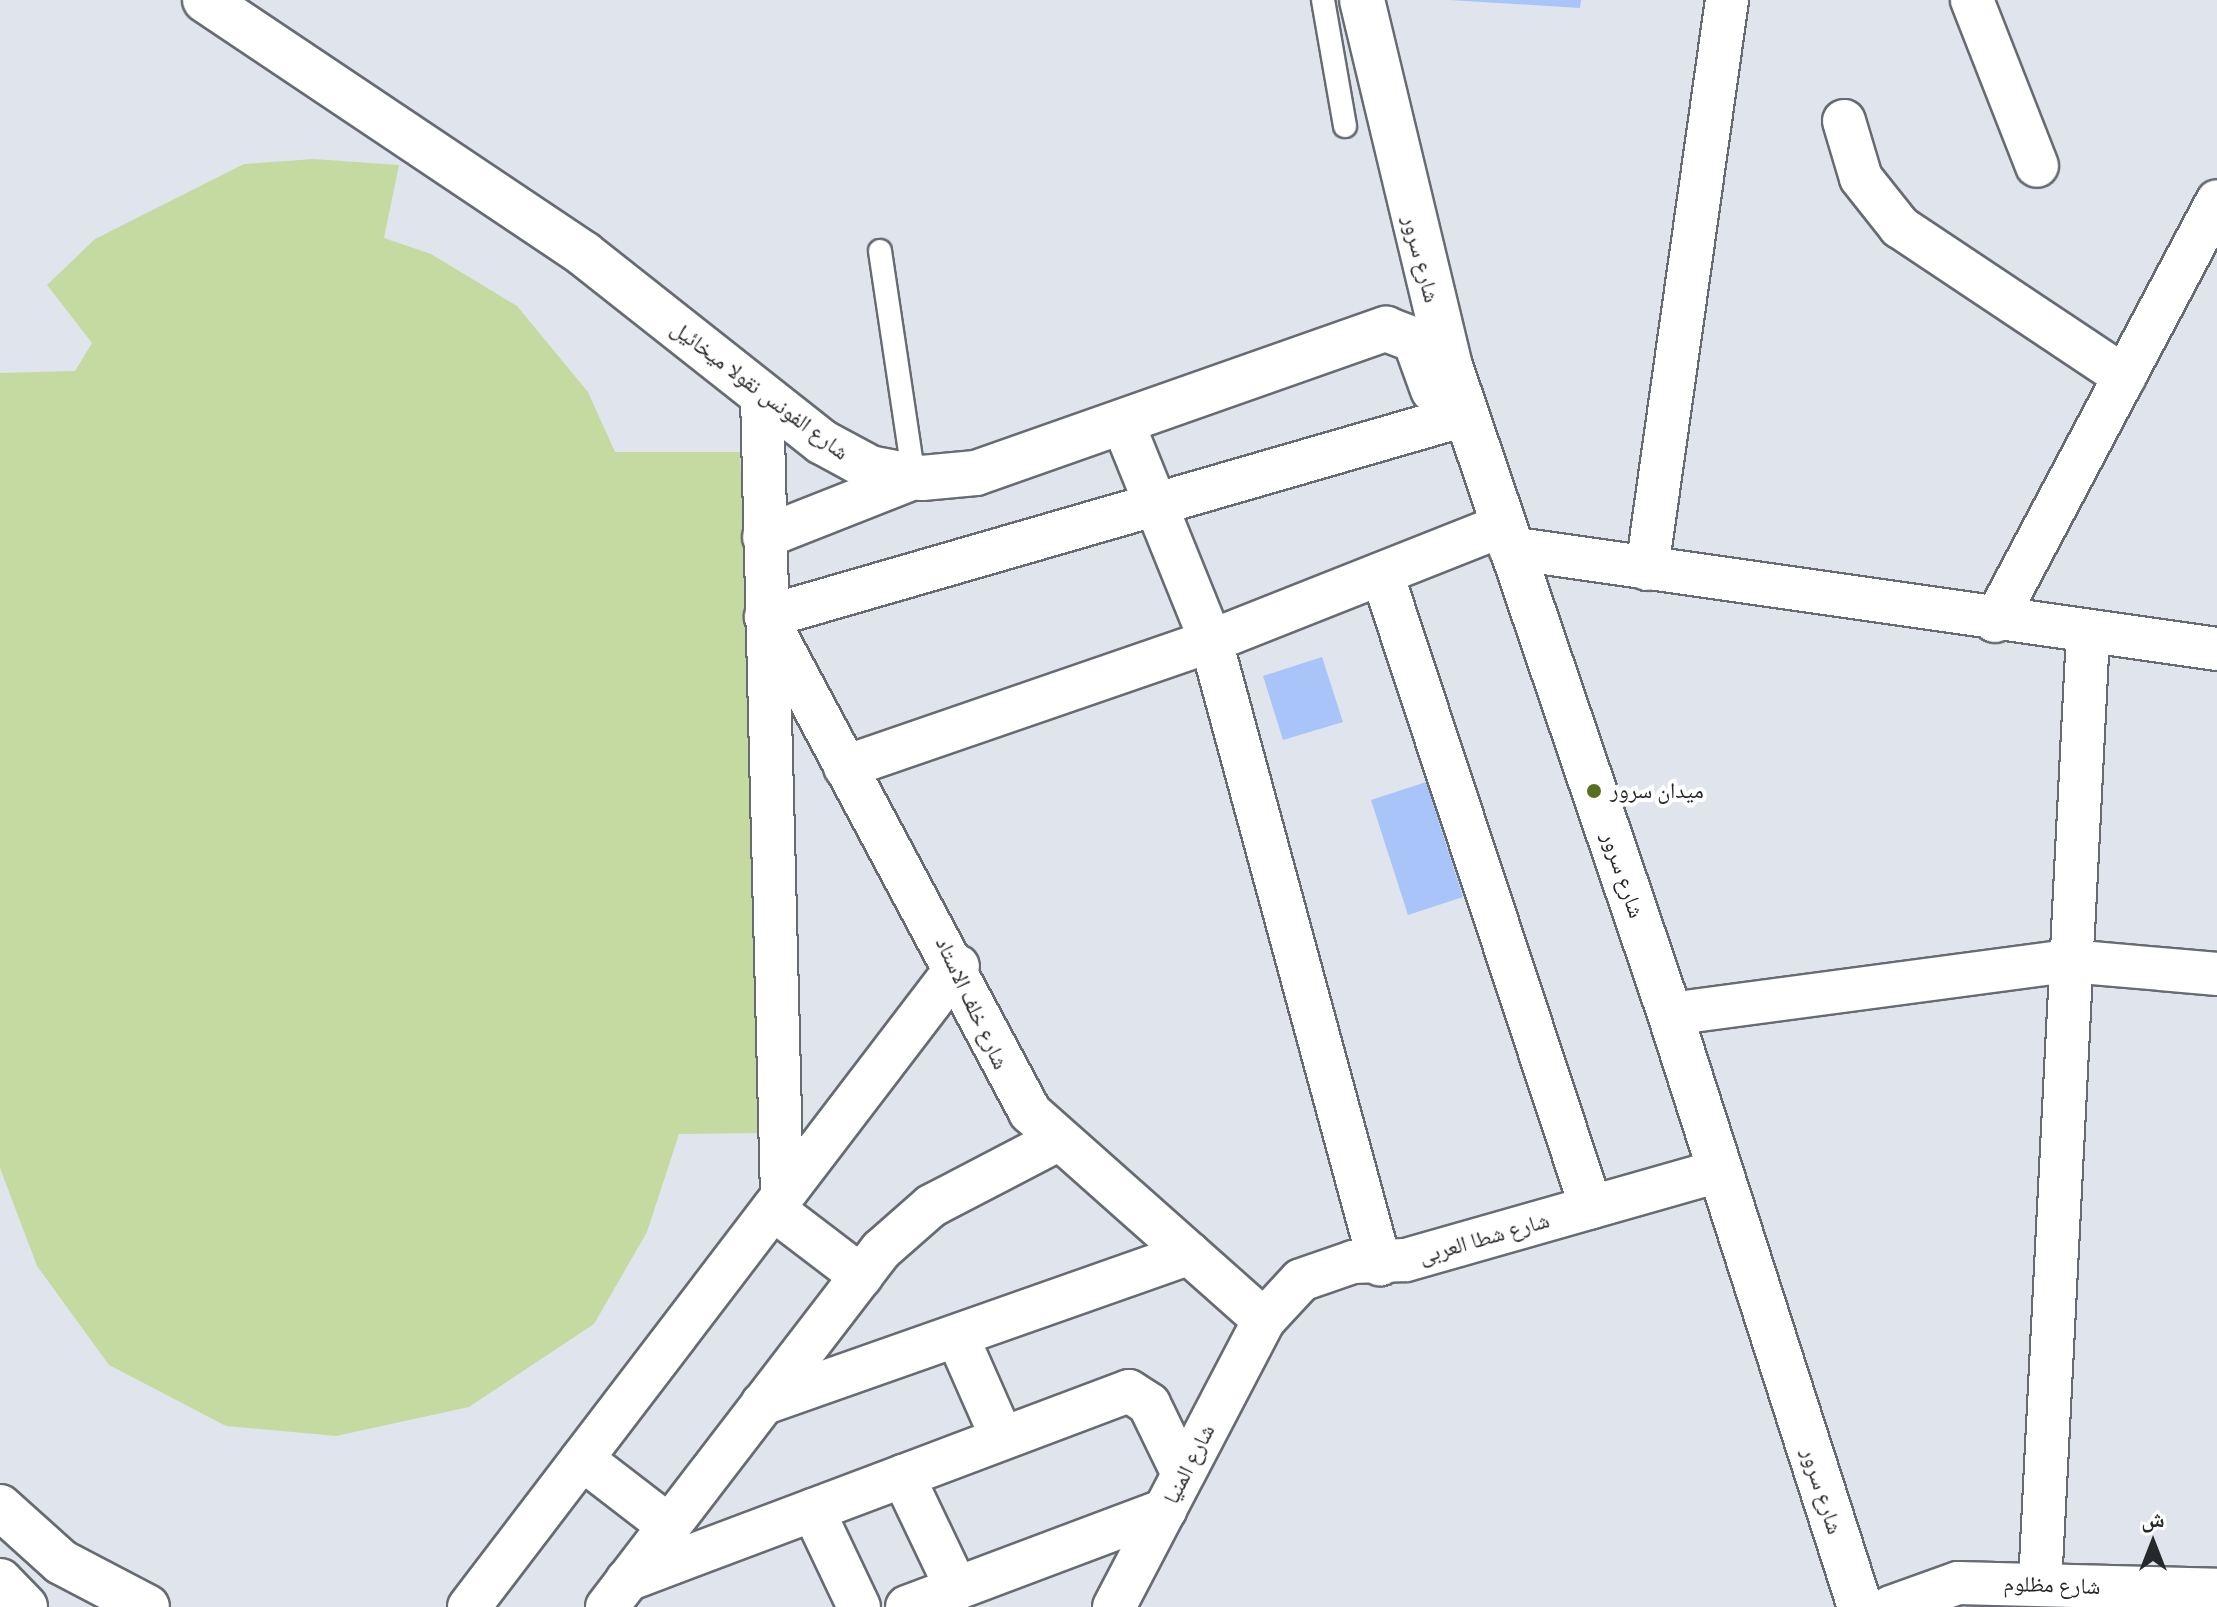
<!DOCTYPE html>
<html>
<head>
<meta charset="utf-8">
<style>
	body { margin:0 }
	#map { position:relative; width:2217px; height:1607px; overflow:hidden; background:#e0e5ed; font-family:"Archivo Narrow","Noto Naskh Arabic",sans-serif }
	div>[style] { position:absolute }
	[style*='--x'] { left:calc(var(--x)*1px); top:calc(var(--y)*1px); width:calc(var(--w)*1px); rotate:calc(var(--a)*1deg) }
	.green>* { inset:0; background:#c5daa1 }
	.building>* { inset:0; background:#a9c4f9 }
	.roads { filter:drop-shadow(2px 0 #676b72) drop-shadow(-2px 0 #676b72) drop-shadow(0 2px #676b72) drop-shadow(0 -2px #676b72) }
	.lane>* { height:22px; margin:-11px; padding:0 11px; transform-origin:11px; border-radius:11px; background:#fff }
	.street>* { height:42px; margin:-21px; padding:0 21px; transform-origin:21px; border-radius:21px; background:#fff }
	.secondary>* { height:44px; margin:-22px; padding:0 22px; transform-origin:22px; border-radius:22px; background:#fff }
	.dots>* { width:22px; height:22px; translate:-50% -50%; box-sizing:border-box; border:4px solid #fff; border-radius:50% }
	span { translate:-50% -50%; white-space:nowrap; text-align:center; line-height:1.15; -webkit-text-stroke:8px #fff; paint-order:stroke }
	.street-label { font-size:22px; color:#27282b }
	.poi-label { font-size:22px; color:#27282b }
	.left { translate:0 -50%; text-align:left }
	.north { position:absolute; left:2113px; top:1503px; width:80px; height:80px; -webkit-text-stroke:6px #fff; paint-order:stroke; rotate:0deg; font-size:22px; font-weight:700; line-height:32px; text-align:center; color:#27282b }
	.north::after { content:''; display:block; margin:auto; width:28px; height:36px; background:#27282b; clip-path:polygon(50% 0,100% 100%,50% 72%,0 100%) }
</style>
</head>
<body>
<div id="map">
	<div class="green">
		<div style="clip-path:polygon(314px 159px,399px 165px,384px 238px,431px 254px,517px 306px,588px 392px,615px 452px,740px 452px,769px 1133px,679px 1134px,647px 1232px,594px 1324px,469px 1407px,336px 1436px,226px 1426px,109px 1365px,37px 1266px,0 1168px,0 373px,75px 371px,92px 343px,47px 285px,95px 239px,244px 164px)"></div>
	</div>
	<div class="building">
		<div style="clip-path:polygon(1449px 0,1581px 0,1580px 8px)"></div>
		<div style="clip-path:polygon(1322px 657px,1343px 722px,1283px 740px,1263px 676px)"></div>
		<div style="clip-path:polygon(1426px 782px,1463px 897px,1408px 915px,1371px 800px)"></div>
	</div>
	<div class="roads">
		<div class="lane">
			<div style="--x:1323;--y:0;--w:128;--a:80.1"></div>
			<div style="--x:880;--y:251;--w:230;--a:81.5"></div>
		</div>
		<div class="street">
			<div style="--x:1972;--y:0;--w:178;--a:68.6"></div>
			<div style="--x:1844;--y:121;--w:59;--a:73.4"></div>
			<div style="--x:1861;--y:178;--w:63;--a:51.5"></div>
			<div style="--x:1900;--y:227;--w:270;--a:33.7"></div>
			<div style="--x:762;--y:395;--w:801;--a:88.57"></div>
			<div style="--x:1122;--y:421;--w:237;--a:68"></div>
			<div style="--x:1211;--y:641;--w:646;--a:74.82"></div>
			<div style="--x:764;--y:537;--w:161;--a:-21.5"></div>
			<div style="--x:1510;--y:548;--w:714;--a:8.13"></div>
			<div style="--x:1647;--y:569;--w:575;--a:-82"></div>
			<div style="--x:1382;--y:574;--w:667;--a:71.73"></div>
			<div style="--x:1995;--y:621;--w:475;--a:-62.1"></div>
			<div style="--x:845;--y:767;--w:387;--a:-19"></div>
			<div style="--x:1211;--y:641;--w:313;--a:-21.6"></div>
			<div style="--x:1670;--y:1014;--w:403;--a:-7.6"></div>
			<div style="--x:2069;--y:961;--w:149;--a:5"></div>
			<div style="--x:773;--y:1209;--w:111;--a:37.3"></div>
			<div style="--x:1264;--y:1320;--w:313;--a:-138.4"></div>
			<div style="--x:1030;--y:1112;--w:561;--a:-118.07"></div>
			<div style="--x:766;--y:617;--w:706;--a:-16.12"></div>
			<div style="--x:957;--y:1336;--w:111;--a:66.2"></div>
			<div style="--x:762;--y:1404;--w:453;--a:-19.4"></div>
			<div style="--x:582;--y:1459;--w:110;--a:37.6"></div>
			<div style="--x:903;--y:1476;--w:125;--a:64.5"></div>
			<div style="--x:813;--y:1510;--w:107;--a:64.6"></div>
			<div style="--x:627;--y:1580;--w:536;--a:-20.63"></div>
			<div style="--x:1129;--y:1391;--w:24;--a:33"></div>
			<div style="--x:1149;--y:1404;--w:78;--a:64.1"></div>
			<div style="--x:2040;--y:1585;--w:952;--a:-87.11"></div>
			<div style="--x:469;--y:1607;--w:806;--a:-52.66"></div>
			<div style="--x:607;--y:1607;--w:450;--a:-52.5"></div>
			<div style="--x:881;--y:1250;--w:67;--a:-41.3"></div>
			<div style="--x:931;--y:1206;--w:143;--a:-27.5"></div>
			<div style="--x:907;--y:1607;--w:276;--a:-20.6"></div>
			<div style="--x:1114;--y:1607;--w:324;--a:-62.4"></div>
			<div style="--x:1264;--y:1320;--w:54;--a:-47.2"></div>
			<div style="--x:1301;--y:1280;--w:55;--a:-19.1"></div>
			<div style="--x:1353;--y:1262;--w:53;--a:-2.2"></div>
			<div style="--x:1406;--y:1260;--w:325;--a:-15.9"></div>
			<div style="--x:1891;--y:1607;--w:71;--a:-19.7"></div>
			<div style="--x:1958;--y:1583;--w:259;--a:1.5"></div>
		</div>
		<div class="secondary">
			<div style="--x:205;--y:0;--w:456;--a:33.8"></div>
			<div style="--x:584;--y:254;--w:303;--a:38.3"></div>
			<div style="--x:822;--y:442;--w:55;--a:28.4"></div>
			<div style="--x:870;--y:468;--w:53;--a:10.9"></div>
			<div style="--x:922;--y:478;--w:54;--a:-5.3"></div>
			<div style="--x:976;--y:473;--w:435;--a:-19.4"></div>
			<div style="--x:1386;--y:329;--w:31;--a:21"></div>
			<div style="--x:1415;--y:340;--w:53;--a:70.2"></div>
			<div style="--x:1362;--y:0;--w:376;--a:76.5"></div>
			<div style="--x:1450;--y:366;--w:684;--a:71.25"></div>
			<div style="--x:1670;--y:1014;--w:623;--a:72.23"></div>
			<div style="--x:0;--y:1507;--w:82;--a:42"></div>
			<div style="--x:61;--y:1562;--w:97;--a:27.6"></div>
			<div style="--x:0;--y:1581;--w:36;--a:46"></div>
		</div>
	</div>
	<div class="dots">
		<div style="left:1594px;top:791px;background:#586f20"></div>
	</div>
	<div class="street-label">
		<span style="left:1421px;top:259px;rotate:75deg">شارع سرور</span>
		<span style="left:760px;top:390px;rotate:37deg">شارع الفونس نقولا ميخائيل</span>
		<span style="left:1623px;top:875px;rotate:71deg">شارع سرور</span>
		<span style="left:972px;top:1003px;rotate:65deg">شارع خلف الاستاد</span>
		<span style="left:1484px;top:1238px;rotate:-16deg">شارع شطا العربى</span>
		<span style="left:1189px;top:1464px;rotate:-63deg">شارع المنيا</span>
		<span style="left:1822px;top:1491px;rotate:72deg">شارع سرور</span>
		<span style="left:2052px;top:1585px;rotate:2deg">شارع مظلوم</span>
	</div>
	<div class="poi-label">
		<span class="left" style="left:1610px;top:791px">ميدان سرور</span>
	</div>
	<div class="north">ش</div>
</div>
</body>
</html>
